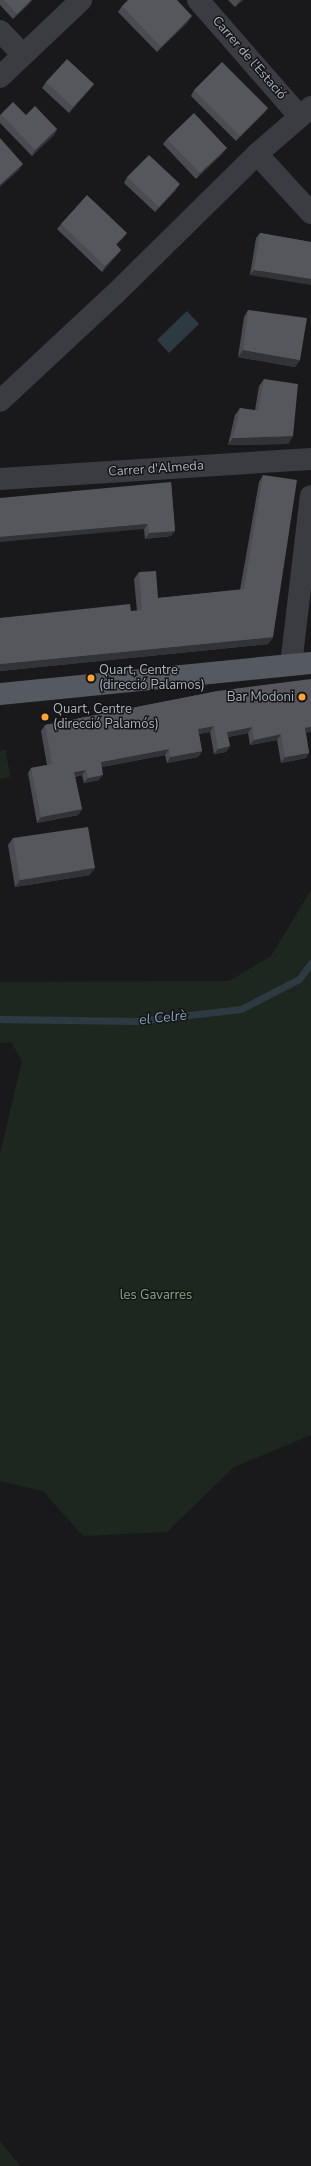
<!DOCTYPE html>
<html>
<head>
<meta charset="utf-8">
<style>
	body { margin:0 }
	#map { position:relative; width:311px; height:2166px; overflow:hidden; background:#19191c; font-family:"Nunito Sans",sans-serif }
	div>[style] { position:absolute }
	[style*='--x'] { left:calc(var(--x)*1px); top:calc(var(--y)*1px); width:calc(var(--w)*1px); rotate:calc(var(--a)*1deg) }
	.green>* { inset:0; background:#1e271f }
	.water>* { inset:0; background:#2e3a41 }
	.stream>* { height:7px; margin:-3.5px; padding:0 3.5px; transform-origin:3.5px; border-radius:3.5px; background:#2e3a41 }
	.minor>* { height:22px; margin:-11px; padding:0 11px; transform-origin:11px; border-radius:11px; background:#3a3c41 }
	.major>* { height:22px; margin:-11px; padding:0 11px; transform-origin:11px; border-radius:11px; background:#555960 }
	.wall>* { inset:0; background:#4a4c51 }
	.shaded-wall>* { inset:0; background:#323337 }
	.building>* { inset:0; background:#55575d }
	.dots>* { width:11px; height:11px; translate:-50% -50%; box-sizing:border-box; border:2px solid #141417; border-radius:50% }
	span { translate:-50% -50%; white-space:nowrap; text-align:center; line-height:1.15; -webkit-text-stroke:3px #141417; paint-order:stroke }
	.street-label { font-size:13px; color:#abb2bc }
	.poi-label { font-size:13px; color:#abb2bc }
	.left { translate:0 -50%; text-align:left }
	.right { translate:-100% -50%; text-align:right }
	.park-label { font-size:13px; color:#82a880 }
	.water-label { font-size:14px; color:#80a4b9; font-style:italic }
</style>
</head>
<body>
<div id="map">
	<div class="green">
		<div style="clip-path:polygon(6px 750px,10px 777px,0 779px,0 751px)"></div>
		<div style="clip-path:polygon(311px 890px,311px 1435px,234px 1467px,167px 1532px,83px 1536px,43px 1491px,0 1481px,0 1154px,22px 1061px,11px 1042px,0 1043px,0 982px,229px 981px,271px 956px)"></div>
		<div style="clip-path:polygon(0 2141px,20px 2166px,0 2166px)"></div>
	</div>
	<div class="water">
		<div style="clip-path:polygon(187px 311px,199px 324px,169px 353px,157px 340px)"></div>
	</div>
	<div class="stream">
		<div style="--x:0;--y:1019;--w:137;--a:0.8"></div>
		<div style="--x:137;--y:1021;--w:105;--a:-6.6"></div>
		<div style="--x:241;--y:1009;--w:65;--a:-27.3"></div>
		<div style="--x:299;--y:979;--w:20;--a:-53"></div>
	</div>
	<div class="minor">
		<div style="--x:198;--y:0;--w:155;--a:48.9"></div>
		<div style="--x:0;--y:31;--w:33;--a:46"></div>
		<div style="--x:0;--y:77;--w:112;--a:-43.5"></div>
		<div style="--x:257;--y:154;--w:80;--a:47.5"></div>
		<div style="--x:0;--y:401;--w:158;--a:-43"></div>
		<div style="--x:116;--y:293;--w:198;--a:-44.6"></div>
		<div style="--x:257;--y:154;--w:72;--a:-41"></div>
		<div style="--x:0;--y:479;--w:312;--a:-3.7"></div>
		<div style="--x:291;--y:665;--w:170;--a:-83.3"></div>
	</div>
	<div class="major">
		<div style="--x:0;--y:694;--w:313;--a:-5.7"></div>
	</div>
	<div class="wall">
		<div style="clip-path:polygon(0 0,32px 0,30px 3px,13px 19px,0 5px)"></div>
		<div style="clip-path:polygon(228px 0,243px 0,235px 7px)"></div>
		<div style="clip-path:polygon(122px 6px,188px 22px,157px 52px,118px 12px)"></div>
		<div style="clip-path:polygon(46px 82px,94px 84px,90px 89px,69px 113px,42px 88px)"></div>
		<div style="clip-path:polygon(194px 90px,268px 108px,264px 113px,236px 141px,191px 96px)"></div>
		<div style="clip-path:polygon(1px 114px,26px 115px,57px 129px,54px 135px,32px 156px,0 123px,0 115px)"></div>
		<div style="clip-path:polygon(167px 139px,223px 153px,196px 179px,163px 144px)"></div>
		<div style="clip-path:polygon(127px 177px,176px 190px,155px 212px,124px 183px)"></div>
		<div style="clip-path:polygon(61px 224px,127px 233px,123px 238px,116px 245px,121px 250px,117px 255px,102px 272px,57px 229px)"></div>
		<div style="clip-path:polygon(260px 233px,311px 242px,250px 275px,256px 238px)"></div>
		<div style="clip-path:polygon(248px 310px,300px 360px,295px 367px,238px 357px,244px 317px)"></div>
		<div style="clip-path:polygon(264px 379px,293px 436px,288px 444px,228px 445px,235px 415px,240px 408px,255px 410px,259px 386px)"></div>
		<div style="clip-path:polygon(263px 475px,273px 637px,268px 644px,0 671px,0 618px,137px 611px,134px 579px,139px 572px,158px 598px,240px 590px,259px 482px)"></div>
		<div style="clip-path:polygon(171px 482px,175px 531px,171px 536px,145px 539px,144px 529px)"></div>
		<div style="clip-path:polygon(218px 691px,306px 733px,309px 753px,306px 758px,281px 763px,277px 740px,250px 745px,248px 733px,228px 737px,230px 746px,226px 752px,214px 754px,210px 732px,199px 734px,202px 751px,198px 757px,167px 763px,165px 755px,102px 767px,99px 780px,84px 783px,82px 775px,75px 777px,82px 809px,78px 815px,37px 823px,28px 773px,31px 768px,47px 765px,41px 731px,45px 725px)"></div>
		<div style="clip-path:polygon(13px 838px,90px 875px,15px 887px,8px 845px)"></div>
	</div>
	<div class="shaded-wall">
		<div style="clip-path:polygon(31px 0,32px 0,30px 3px,13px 19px,17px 14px)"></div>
		<div style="clip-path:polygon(241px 0,243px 0,235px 7px,239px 2px)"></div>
		<div style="clip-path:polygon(192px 16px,188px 22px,157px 52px,161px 47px)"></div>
		<div style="clip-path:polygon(94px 84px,90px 89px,69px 113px,73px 107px)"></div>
		<div style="clip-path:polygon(268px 108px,264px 113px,236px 141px,240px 136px)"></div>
		<div style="clip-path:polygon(57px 129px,54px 135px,32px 156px,35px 150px)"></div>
		<div style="clip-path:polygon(227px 148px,223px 153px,196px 179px,200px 173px)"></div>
		<div style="clip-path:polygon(23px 164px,19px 170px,0 187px,0 185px)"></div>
		<div style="clip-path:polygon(180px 184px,176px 190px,155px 212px,159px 207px)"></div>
		<div style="clip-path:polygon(127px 233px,123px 238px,112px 250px,116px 244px)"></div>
		<div style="clip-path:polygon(121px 250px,117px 255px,102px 272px,105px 266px)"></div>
		<div style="clip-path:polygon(254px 270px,311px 279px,311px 285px,250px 275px)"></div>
		<div style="clip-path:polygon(243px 350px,300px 360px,295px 367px,238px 357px)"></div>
		<div style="clip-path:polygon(293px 436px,288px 444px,228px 445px,233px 438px)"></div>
		<div style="clip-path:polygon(148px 524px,144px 529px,0 542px,0 537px)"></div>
		<div style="clip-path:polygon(175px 531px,171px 536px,145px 539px,149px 533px)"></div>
		<div style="clip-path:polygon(273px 637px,268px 644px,0 671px,0 664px)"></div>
		<div style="clip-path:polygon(214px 726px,210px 732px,194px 735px,198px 729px)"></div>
		<div style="clip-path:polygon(252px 727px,248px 733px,223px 738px,227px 732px)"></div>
		<div style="clip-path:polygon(311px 727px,311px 732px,302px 734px,305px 728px)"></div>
		<div style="clip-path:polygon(281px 734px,277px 740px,250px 745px,254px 740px)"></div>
		<div style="clip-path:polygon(230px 746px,226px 752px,214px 754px,218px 749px)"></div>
		<div style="clip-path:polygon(169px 749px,165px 755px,97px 768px,101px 762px)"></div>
		<div style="clip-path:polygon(202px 751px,198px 757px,167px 763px,170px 757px)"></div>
		<div style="clip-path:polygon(309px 753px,306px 758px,281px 763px,285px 757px)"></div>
		<div style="clip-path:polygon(86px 770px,82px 775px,70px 777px,74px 772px)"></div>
		<div style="clip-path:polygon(103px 775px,99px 780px,84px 783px,88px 778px)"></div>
		<div style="clip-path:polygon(82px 809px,78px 815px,37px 823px,41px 817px)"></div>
		<div style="clip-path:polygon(95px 868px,90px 875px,15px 887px,20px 880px)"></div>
	</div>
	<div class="building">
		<div style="clip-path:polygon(4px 0,31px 0,17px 14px)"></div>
		<div style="clip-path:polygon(128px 0,177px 0,192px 16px,161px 47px,122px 6px)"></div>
		<div style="clip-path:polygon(67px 59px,94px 84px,73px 107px,46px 82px)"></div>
		<div style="clip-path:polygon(222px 62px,268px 108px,240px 136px,194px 90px)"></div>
		<div style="clip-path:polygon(13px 102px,26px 115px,35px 106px,57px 129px,35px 150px,1px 114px)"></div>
		<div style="clip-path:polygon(194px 113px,227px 148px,200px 173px,167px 139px)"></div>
		<div style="clip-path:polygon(0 138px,23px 164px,0 185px)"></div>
		<div style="clip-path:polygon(149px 155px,180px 184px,159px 207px,127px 177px)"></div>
		<div style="clip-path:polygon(87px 195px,127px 233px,116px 244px,121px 250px,105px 266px,61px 224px)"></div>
		<div style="clip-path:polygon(260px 233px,311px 242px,311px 279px,254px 270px)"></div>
		<div style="clip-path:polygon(248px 310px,307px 318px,300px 360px,243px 350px)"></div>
		<div style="clip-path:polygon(264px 379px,298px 384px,293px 436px,233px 438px,240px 408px,258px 411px)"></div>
		<div style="clip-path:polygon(263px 475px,297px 480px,273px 637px,0 664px,0 618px,130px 604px,131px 611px,142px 610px,139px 572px,156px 571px,158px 598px,244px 589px)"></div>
		<div style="clip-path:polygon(171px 482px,175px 531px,149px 533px,148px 524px,0 537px,0 498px)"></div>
		<div style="clip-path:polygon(311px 679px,311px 727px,305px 728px,309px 753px,285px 757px,281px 734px,254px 740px,252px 727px,227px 732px,230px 746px,218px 749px,214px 726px,198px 729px,202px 751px,170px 757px,169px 749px,101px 762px,103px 775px,88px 778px,86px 770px,74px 772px,82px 809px,41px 817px,31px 768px,52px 764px,45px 725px,218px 691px)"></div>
		<div style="clip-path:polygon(88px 827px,95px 868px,20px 880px,13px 838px)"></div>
	</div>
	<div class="dots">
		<div style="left:91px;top:678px;background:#ffa42e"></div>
		<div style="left:302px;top:697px;background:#ffa42e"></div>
		<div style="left:45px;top:717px;background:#ffa42e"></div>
	</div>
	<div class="street-label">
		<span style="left:249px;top:58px;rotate:49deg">Carrer de l'Estació</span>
		<span style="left:156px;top:469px;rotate:-4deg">Carrer d'Almeda</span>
	</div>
	<div class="poi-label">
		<span class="left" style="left:99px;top:678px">Quart, Centre<br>(direcció Palamos)</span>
		<span class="right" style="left:294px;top:697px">Bar Modoni</span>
		<span class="left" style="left:53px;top:717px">Quart, Centre<br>(direcció Palamós)</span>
	</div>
	<div class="park-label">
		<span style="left:156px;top:1295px">les Gavarres</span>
	</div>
	<div class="water-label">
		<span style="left:163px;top:1018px;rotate:-6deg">el Celrè</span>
	</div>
</div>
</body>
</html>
